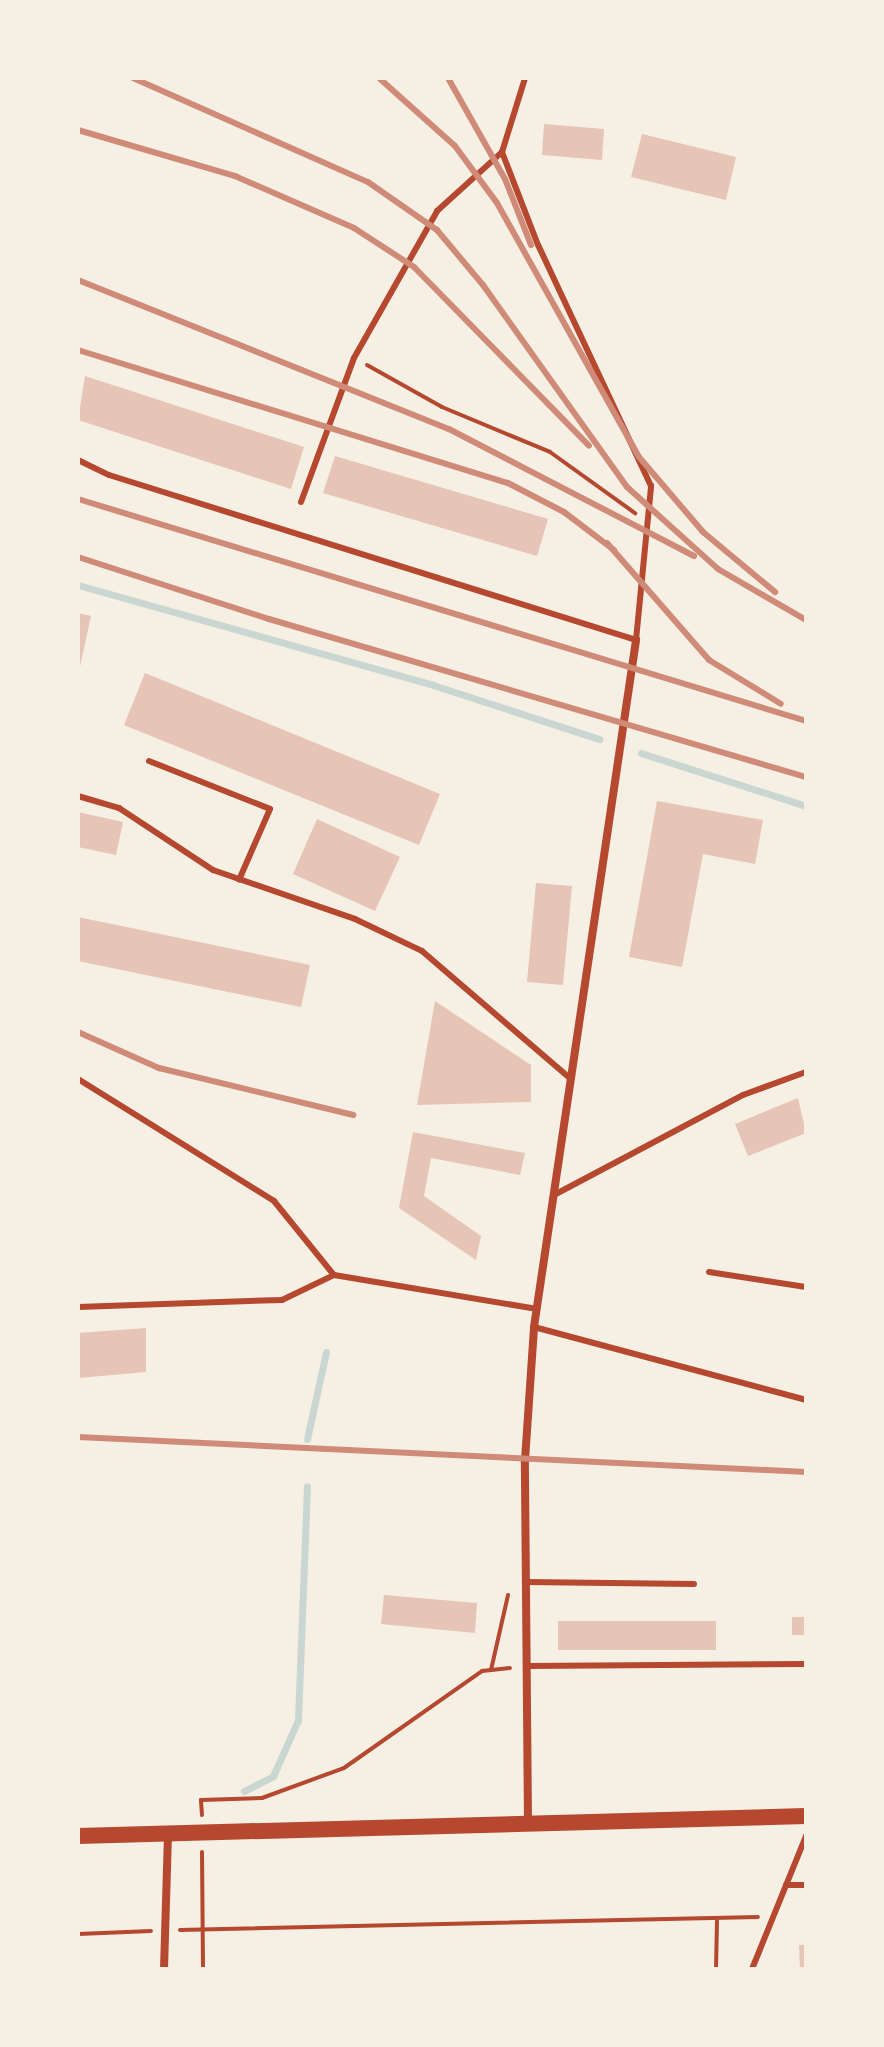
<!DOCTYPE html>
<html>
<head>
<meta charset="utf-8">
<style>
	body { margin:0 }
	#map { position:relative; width:884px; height:2047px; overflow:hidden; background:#f6efe4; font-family:"Nunito Sans",sans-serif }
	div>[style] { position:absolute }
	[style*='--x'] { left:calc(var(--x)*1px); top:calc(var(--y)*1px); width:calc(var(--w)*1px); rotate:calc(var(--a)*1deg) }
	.stream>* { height:7px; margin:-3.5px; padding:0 3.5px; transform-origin:3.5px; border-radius:3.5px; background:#c9d6d2 }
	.building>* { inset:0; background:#e6c5b7 }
	.path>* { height:4px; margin:-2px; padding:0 2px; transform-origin:2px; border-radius:2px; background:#b5482f }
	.service>* { height:6px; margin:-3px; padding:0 3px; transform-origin:3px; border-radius:3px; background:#b5482f }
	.minor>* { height:8px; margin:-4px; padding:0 4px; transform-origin:4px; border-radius:4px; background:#b5482f }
	.secondary>* { height:16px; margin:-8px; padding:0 8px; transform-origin:8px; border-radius:8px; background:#b5482f }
	.rail>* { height:6px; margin:-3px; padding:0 3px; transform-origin:3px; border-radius:3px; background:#cf8b77 }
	span { translate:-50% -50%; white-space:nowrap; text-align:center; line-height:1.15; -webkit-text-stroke:8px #f6efe4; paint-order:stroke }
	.frame { position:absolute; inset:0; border:80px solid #f6efe4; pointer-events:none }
</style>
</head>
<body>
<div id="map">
	<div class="stream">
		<div style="--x:78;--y:585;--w:369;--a:15.7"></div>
		<div style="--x:433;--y:685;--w:175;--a:18"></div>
		<div style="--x:641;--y:753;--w:173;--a:17.8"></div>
		<div style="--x:307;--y:1439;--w:89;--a:-77.7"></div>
		<div style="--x:244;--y:1791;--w:33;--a:-27"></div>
		<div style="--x:273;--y:1776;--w:61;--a:-65.9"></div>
		<div style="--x:298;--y:1720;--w:234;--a:-87.8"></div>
	</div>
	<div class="building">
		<div style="clip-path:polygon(544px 124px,604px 129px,602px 160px,542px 155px)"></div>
		<div style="clip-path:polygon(642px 134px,736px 157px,726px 200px,631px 177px)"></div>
		<div style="clip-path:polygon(85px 376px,304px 447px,291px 489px,78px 420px)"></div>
		<div style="clip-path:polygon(335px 456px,548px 519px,537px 556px,323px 493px)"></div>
		<div style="clip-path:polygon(78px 613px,91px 616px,79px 671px,78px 671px)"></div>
		<div style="clip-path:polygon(145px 673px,440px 794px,419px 845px,124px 725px)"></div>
		<div style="clip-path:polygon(657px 801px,763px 820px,755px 864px,703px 854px,682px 967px,629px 957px)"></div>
		<div style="clip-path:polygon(78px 812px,123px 822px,116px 855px,78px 847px)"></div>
		<div style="clip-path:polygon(317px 819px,400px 857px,375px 911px,293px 874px)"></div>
		<div style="clip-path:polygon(536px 883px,572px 886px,563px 985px,527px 982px)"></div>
		<div style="clip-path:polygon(78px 917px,310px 965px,301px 1007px,78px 961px)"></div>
		<div style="clip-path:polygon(435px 1001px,531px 1065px,531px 1102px,417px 1105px)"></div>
		<div style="clip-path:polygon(798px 1098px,806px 1133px,748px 1156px,735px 1124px)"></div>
		<div style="clip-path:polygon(413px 1132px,525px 1153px,520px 1175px,431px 1158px,424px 1196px,481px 1236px,476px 1260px,399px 1208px)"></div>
		<div style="clip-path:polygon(146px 1328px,146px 1372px,78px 1378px,78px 1333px)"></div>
		<div style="clip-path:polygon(384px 1595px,477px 1603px,475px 1633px,381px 1624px)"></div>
		<div style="clip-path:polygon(792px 1617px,806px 1617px,806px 1635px,792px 1635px)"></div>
		<div style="clip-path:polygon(558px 1621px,716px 1621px,716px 1650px,558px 1650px)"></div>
		<div style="clip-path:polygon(799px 1945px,806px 1945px,806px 1969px,800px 1969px)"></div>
	</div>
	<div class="path">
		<div style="--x:367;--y:365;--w:86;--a:29.2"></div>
		<div style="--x:442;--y:407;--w:117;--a:22.6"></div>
		<div style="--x:550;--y:452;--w:105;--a:35.7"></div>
		<div style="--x:491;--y:1670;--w:77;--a:-77.2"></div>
		<div style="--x:202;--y:1815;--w:15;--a:-94"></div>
		<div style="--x:201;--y:1800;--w:61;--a:-1.9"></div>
		<div style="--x:262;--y:1798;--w:87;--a:-20.1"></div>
		<div style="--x:344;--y:1768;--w:169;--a:-35.1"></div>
		<div style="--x:482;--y:1671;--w:28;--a:-6"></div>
		<div style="--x:202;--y:1852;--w:117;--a:89.5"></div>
		<div style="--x:180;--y:1930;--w:578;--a:-1.29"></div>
		<div style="--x:78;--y:1934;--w:73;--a:-2.4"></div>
		<div style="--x:716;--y:1969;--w:48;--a:-88.8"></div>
	</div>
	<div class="service">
		<div style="--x:78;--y:460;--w:34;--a:26"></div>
		<div style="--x:109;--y:475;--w:552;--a:17.38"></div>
		<div style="--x:636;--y:640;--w:155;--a:-84.4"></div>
		<div style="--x:651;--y:486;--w:266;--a:-115.1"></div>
		<div style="--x:538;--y:245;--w:100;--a:-111.2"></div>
		<div style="--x:301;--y:502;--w:153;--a:-69.8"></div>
		<div style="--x:354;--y:358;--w:169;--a:-60.5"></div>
		<div style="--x:437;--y:211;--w:88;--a:-42.2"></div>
		<div style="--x:502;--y:152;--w:77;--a:-72.7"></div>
		<div style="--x:149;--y:761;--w:130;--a:21.6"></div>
		<div style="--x:270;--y:809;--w:77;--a:113.6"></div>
		<div style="--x:78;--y:796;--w:43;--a:16.3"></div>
		<div style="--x:119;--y:808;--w:113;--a:33.4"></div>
		<div style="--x:213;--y:870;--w:150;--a:19"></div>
		<div style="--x:355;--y:919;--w:74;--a:25.5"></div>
		<div style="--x:422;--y:951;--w:196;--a:40.7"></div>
		<div style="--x:78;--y:1079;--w:231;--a:31.9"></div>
		<div style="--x:274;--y:1201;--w:95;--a:51"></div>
		<div style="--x:334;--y:1275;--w:206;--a:9.5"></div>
		<div style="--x:554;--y:1195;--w:214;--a:-27.9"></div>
		<div style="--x:743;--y:1095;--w:67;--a:-20.1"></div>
		<div style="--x:709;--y:1272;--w:98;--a:8.8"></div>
		<div style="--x:78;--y:1307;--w:204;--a:-2"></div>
		<div style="--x:282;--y:1300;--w:58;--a:-25.7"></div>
		<div style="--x:534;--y:1327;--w:282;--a:15"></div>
		<div style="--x:526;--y:1582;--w:168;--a:0.7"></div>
		<div style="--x:527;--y:1666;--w:279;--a:-0.4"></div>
		<div style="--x:786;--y:1885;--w:20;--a:0"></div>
		<div style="--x:752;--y:1969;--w:144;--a:-67.9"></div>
	</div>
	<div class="minor">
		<div style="--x:528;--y:1822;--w:362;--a:-90.5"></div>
		<div style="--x:525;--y:1460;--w:133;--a:-86.1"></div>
		<div style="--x:534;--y:1327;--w:695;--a:-81.55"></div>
		<div style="--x:164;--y:1969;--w:134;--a:-88.3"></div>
	</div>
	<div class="secondary">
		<div style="--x:78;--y:1836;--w:728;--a:-1.57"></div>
	</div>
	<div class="rail">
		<div style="--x:133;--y:78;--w:257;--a:23.9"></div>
		<div style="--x:368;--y:182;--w:84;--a:34.8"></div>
		<div style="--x:437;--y:230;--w:72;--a:50.1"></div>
		<div style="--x:483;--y:285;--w:248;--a:54.5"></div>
		<div style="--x:627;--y:487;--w:122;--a:42"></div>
		<div style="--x:718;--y:569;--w:102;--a:30.1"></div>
		<div style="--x:379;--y:78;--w:102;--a:41.8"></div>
		<div style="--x:455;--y:146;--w:71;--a:53.6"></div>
		<div style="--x:497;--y:203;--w:291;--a:60.8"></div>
		<div style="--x:639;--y:457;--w:99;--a:49.5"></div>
		<div style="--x:703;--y:532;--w:94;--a:39.8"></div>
		<div style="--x:448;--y:78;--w:116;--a:60.6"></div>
		<div style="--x:505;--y:179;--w:71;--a:68.5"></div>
		<div style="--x:78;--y:130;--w:164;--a:16.3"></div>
		<div style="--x:235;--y:176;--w:130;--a:23.6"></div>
		<div style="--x:354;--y:228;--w:72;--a:33"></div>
		<div style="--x:414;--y:267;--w:250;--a:45.6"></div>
		<div style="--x:78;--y:280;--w:400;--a:21.9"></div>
		<div style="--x:449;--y:429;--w:276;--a:27.4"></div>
		<div style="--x:78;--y:350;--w:450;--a:17.2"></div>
		<div style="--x:508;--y:483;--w:63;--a:27.4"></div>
		<div style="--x:564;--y:512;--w:63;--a:37.2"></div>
		<div style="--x:78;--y:499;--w:761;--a:16.96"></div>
		<div style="--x:607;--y:543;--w:155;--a:48.9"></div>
		<div style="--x:709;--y:660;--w:84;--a:31.4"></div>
		<div style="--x:78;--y:557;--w:201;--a:18"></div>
		<div style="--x:269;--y:619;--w:560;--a:16.4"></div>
		<div style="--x:78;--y:1032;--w:89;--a:24"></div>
		<div style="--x:159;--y:1068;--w:200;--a:13.6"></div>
		<div style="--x:78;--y:1437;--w:729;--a:2.75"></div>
	</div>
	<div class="frame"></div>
</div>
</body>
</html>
